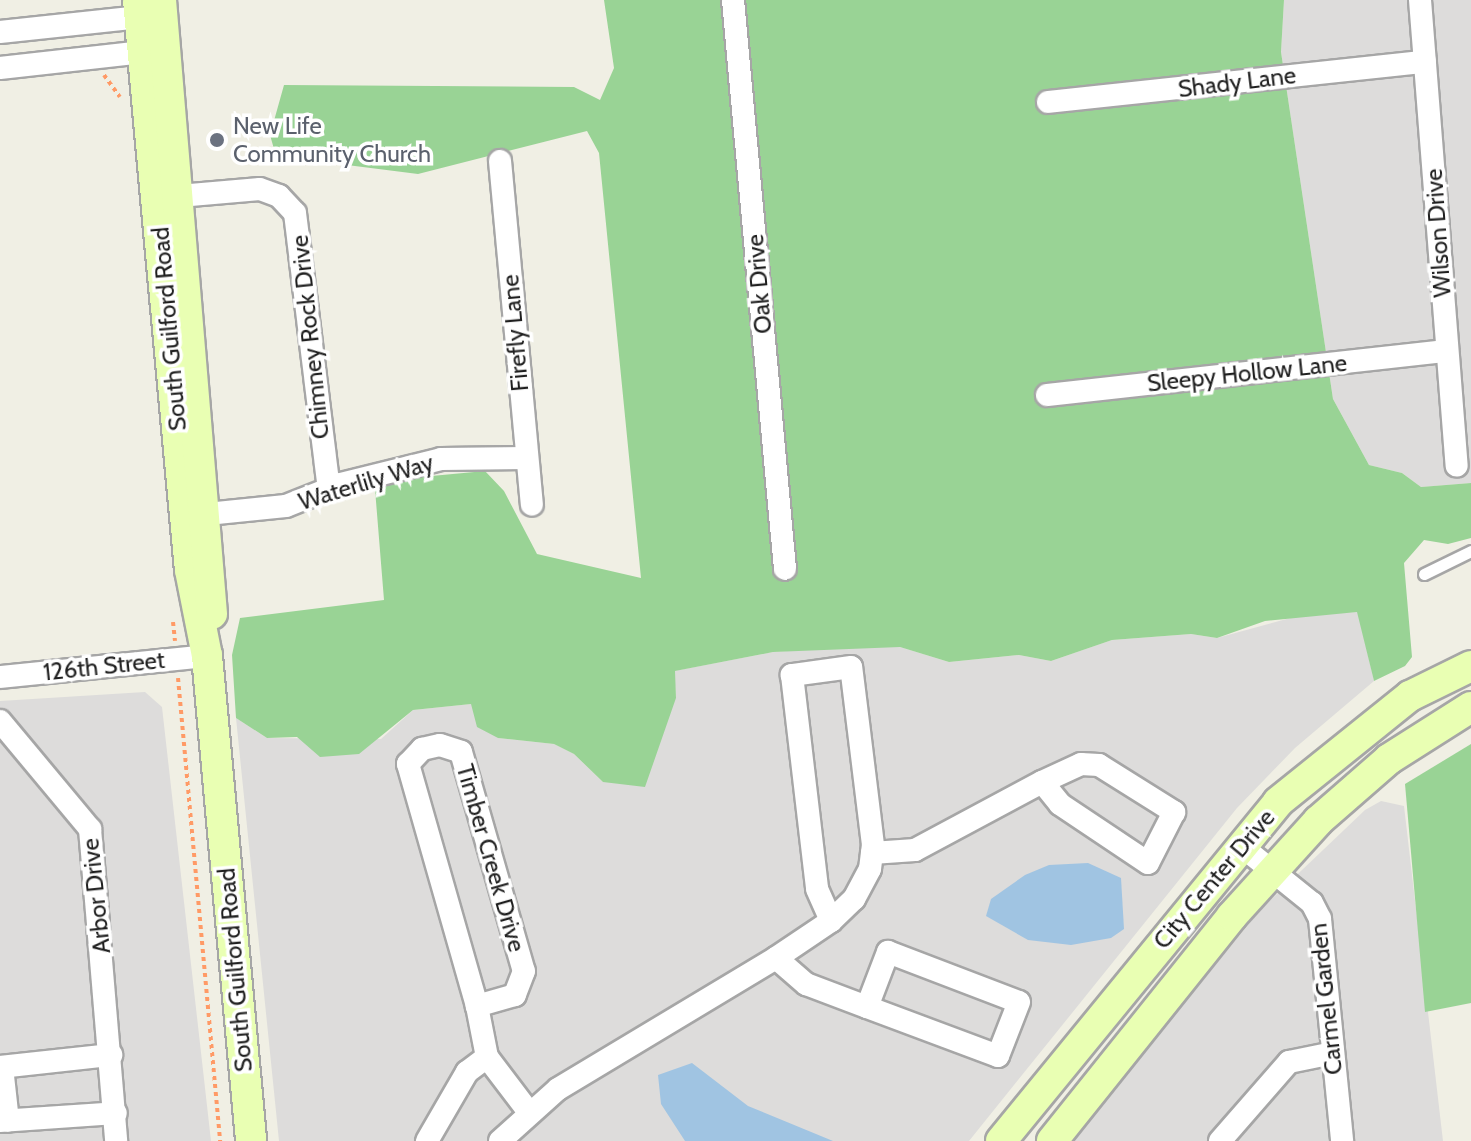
<!DOCTYPE html>
<html>
<head>
<meta charset="utf-8">
<style>
  body { margin:0 }
  #map { position:relative; width:1471px; height:1141px; overflow:hidden; background:#f0efe4; font-family:Cabin,sans-serif }
  div>[style] { position:absolute }
  [style*='--x'] { left:calc(var(--x)*1px); top:calc(var(--y)*1px); width:calc(var(--w)*1px); rotate:calc(var(--a)*1deg) }
  .residential>* { inset:0; background:#dddcdb }
  .forest>* { inset:0; background:#99d395 }
  .water>* { inset:0; background:#a0c4e2 }
  .path>* { height:4px; margin-top:-2px; transform-origin:0; background:repeating-linear-gradient(90deg,#ff9a66 0 4px,transparent 0 8px) }
  .roads { filter:drop-shadow(2px 0 #a6a6a6) drop-shadow(-2px 0 #a6a6a6) drop-shadow(0 2px #a6a6a6) drop-shadow(0 -2px #a6a6a6) }
  .lane>* { height:11px; margin:-5.5px; padding:0 5.5px; transform-origin:5.5px; border-radius:5.5px; background:#fff }
  .street>* { height:22px; margin:-11px; padding:0 11px; transform-origin:11px; border-radius:11px; background:#fff }
  .secondary>* { height:30px; margin:-15px; padding:0 15px; transform-origin:15px; border-radius:15px; background:#e9ffb3 }
  .dots>* { width:22px; height:22px; translate:-50% -50%; box-sizing:border-box; border:4px solid #fff; border-radius:50% }
  span { translate:-50% -50%; white-space:nowrap; text-align:center; line-height:1.15; -webkit-text-stroke:7px #fff; paint-order:stroke }
  .street-label { font-size:24px; color:#1f1f1f }
  .worship-label { font-size:24px; color:#5b616d }
  .left { translate:0 -50%; text-align:left }
</style>
</head>
<body>
<div id="map">
  <div class="residential">
    <div style="clip-path:polygon(1284px 0,1471px 0,1471px 483px,1421px 487px,1402px 473px,1369px 465px,1333px 399px,1281px 52px)"></div>
    <div style="clip-path:polygon(1358px 612px,1374px 681px,1295px 748px,1237px 808px,969px 1141px,279px 1141px,236px 718px,267px 738px,381px 739px,413px 710px,471px 704px,498px 738px,554px 744px,574px 754px,603px 782px,676px 698px,674px 671px,773px 652px,844px 647px,900px 647px,949px 662px,1019px 655px,1051px 661px,1112px 640px,1191px 634px,1217px 638px,1305px 614px)"></div>
    <div style="clip-path:polygon(145px 692px,162px 707px,211px 1141px,0 1141px,0 701px)"></div>
    <div style="clip-path:polygon(1381px 801px,1404px 806px,1443px 1141px,1072px 1141px,1261px 909px,1365px 810px)"></div>
  </div>
  <div class="forest">
    <div style="clip-path:polygon(604px 0,1284px 0,1281px 52px,1333px 399px,1369px 465px,1402px 473px,1421px 487px,1471px 483px,1471px 538px,1448px 544px,1424px 540px,1404px 563px,1412px 657px,1405px 666px,1374px 681px,1357px 612px,1265px 621px,1217px 638px,1191px 634px,1112px 640px,1051px 661px,1019px 655px,949px 662px,900px 647px,773px 652px,675px 671px,676px 698px,645px 787px,603px 782px,574px 754px,554px 744px,498px 738px,477px 727px,471px 704px,413px 710px,359px 754px,320px 757px,297px 737px,267px 738px,236px 718px,232px 655px,240px 618px,384px 600px,375px 489px,410px 478px,485px 471px,504px 491px,537px 554px,641px 578px,599px 153px,587px 131px,418px 174px,276px 156px,270px 135px,284px 85px,574px 87px,600px 100px,614px 68px)"></div>
    <div style="clip-path:polygon(1471px 744px,1471px 1003px,1425px 1012px,1405px 784px)"></div>
  </div>
  <div class="water">
    <div style="clip-path:polygon(1088px 863px,1121px 878px,1124px 929px,1111px 938px,1071px 945px,1028px 940px,986px 916px,991px 899px,1025px 875px,1049px 865px)"></div>
    <div style="clip-path:polygon(692px 1063px,748px 1106px,833px 1141px,685px 1141px,661px 1104px,658px 1075px)"></div>
  </div>
  <div class="path">
    <div style="--x:104;--y:75;--w:27;--a:54"></div>
    <div style="--x:173;--y:622;--w:19;--a:84"></div>
    <div style="--x:178;--y:678;--w:465;--a:84.8"></div>
  </div>
  <div class="roads">
    <div class="lane">
      <div style="--x:1424;--y:574;--w:52;--a:-26.1"></div>
    </div>
    <div class="street">
      <div style="--x:733;--y:0;--w:571;--a:84.78"></div>
      <div style="--x:1420;--y:0;--w:467;--a:85.5"></div>
      <div style="--x:0;--y:32;--w:141;--a:-6.1"></div>
      <div style="--x:0;--y:68;--w:144;--a:-6.4"></div>
      <div style="--x:1048;--y:102;--w:379;--a:-6.1"></div>
      <div style="--x:500;--y:161;--w:345;--a:84.7"></div>
      <div style="--x:179;--y:196;--w:81;--a:-4.9"></div>
      <div style="--x:260;--y:189;--w:20;--a:20"></div>
      <div style="--x:279;--y:196;--w:23;--a:47"></div>
      <div style="--x:295;--y:213;--w:279;--a:83"></div>
      <div style="--x:1047;--y:395;--w:402;--a:-6.3"></div>
      <div style="--x:207;--y:514;--w:79;--a:-5.8"></div>
      <div style="--x:286;--y:506;--w:59;--a:-21.8"></div>
      <div style="--x:341;--y:484;--w:103;--a:-14"></div>
      <div style="--x:441;--y:459;--w:85;--a:-0.7"></div>
      <div style="--x:0;--y:677;--w:208;--a:-5.8"></div>
      <div style="--x:0;--y:721;--w:141;--a:50.2"></div>
      <div style="--x:90;--y:829;--w:313;--a:85.2"></div>
      <div style="--x:440;--y:745;--w:22;--a:18"></div>
      <div style="--x:461;--y:752;--w:228;--a:74"></div>
      <div style="--x:524;--y:971;--w:26;--a:111"></div>
      <div style="--x:515;--y:995;--w:40;--a:164"></div>
      <div style="--x:477;--y:1006;--w:252;--a:-105.9"></div>
      <div style="--x:408;--y:764;--w:21;--a:-47"></div>
      <div style="--x:422;--y:749;--w:18;--a:-13"></div>
      <div style="--x:1081;--y:764;--w:18;--a:3"></div>
      <div style="--x:1099;--y:765;--w:89;--a:32.1"></div>
      <div style="--x:1174;--y:812;--w:57;--a:117"></div>
      <div style="--x:1148;--y:863;--w:106;--a:-146.2"></div>
      <div style="--x:1060;--y:804;--w:28;--a:-129"></div>
      <div style="--x:1042;--y:782;--w:43;--a:-24.8"></div>
      <div style="--x:1240;--y:845;--w:92;--a:38.9"></div>
      <div style="--x:1312;--y:903;--w:18;--a:63"></div>
      <div style="--x:1320;--y:919;--w:223;--a:84.3"></div>
      <div style="--x:872;--y:853;--w:43;--a:-4"></div>
      <div style="--x:915;--y:850;--w:144;--a:-28.2"></div>
      <div style="--x:888;--y:952;--w:140;--a:20.9"></div>
      <div style="--x:1019;--y:1002;--w:58;--a:111.3"></div>
      <div style="--x:998;--y:1056;--w:140;--a:-159.5"></div>
      <div style="--x:867;--y:1007;--w:59;--a:-69.1"></div>
      <div style="--x:776;--y:958;--w:40;--a:41"></div>
      <div style="--x:806;--y:984;--w:65;--a:20.7"></div>
      <div style="--x:477;--y:1006;--w:52;--a:78.9"></div>
      <div style="--x:487;--y:1057;--w:68;--a:52.8"></div>
      <div style="--x:0;--y:1067;--w:112;--a:-6.2"></div>
      <div style="--x:2;--y:1067;--w:54;--a:83.7"></div>
      <div style="--x:0;--y:1121;--w:116;--a:-3.9"></div>
      <div style="--x:427;--y:1141;--w:80;--a:-59.9"></div>
      <div style="--x:467;--y:1072;--w:25;--a:-37"></div>
      <div style="--x:500;--y:1141;--w:78;--a:-41.9"></div>
      <div style="--x:558;--y:1089;--w:254;--a:-31"></div>
      <div style="--x:776;--y:958;--w:66;--a:-33.9"></div>
      <div style="--x:831;--y:921;--w:32;--a:-44"></div>
      <div style="--x:854;--y:899;--w:34;--a:-62"></div>
      <div style="--x:870;--y:869;--w:24;--a:-83"></div>
      <div style="--x:873;--y:845;--w:179;--a:-97"></div>
      <div style="--x:851;--y:667;--w:60;--a:172.3"></div>
      <div style="--x:792;--y:675;--w:215;--a:83.3"></div>
      <div style="--x:817;--y:889;--w:35;--a:66"></div>
      <div style="--x:1220;--y:1141;--w:105;--a:-48.9"></div>
      <div style="--x:1289;--y:1062;--w:45;--a:-11.6"></div>
    </div>
    <div class="secondary">
      <div style="--x:138;--y:0;--w:572;--a:84.79"></div>
      <div style="--x:190;--y:570;--w:88;--a:78.8"></div>
      <div style="--x:207;--y:656;--w:487;--a:84.8"></div>
      <div style="--x:161;--y:0;--w:616;--a:85.25"></div>
      <div style="--x:1001;--y:1141;--w:438;--a:-50.7"></div>
      <div style="--x:1278;--y:802;--w:169;--a:-38.8"></div>
      <div style="--x:1410;--y:696;--w:68;--a:-26.2"></div>
      <div style="--x:1052;--y:1141;--w:288;--a:-51.3"></div>
      <div style="--x:1232;--y:916;--w:128;--a:-47.8"></div>
      <div style="--x:1318;--y:821;--w:94;--a:-41.1"></div>
      <div style="--x:1389;--y:759;--w:97;--a:-32.4"></div>
    </div>
  </div>
  <div class="dots">
    <div style="left:217px;top:140px;background:#6b7280"></div>
  </div>
  <div class="street-label">
    <span style="left:1237px;top:82px;rotate:-7deg">Shady Lane</span>
    <span style="left:1438px;top:233px;rotate:-94deg">Wilson Drive</span>
    <span style="left:759px;top:284px;rotate:-95deg">Oak Drive</span>
    <span style="left:169px;top:329px;rotate:-95deg">South Guilford Road</span>
    <span style="left:515px;top:333px;rotate:-95deg">Firefly Lane</span>
    <span style="left:310px;top:337px;rotate:-96deg">Chimney Rock Drive</span>
    <span style="left:1247px;top:373px;rotate:-6deg">Sleepy Hollow Lane</span>
    <span style="left:366px;top:482px;rotate:-17deg">Waterlily Way</span>
    <span style="left:104px;top:666px;rotate:-6deg">126th Street</span>
    <span style="left:491px;top:858px;rotate:74deg">Timber Creek Drive</span>
    <span style="left:1214px;top:879px;rotate:-50deg">City Center Drive</span>
    <span style="left:96px;top:896px;rotate:-96deg">Arbor Drive</span>
    <span style="left:235px;top:970px;rotate:-95deg">South Guilford Road</span>
    <span style="left:1326px;top:999px;rotate:-96deg">Carmel Garden</span>
  </div>
  <div class="worship-label">
    <span class="left" style="left:233px;top:140px">New Life<br>Community Church</span>
  </div>
</div>
</body>
</html>
